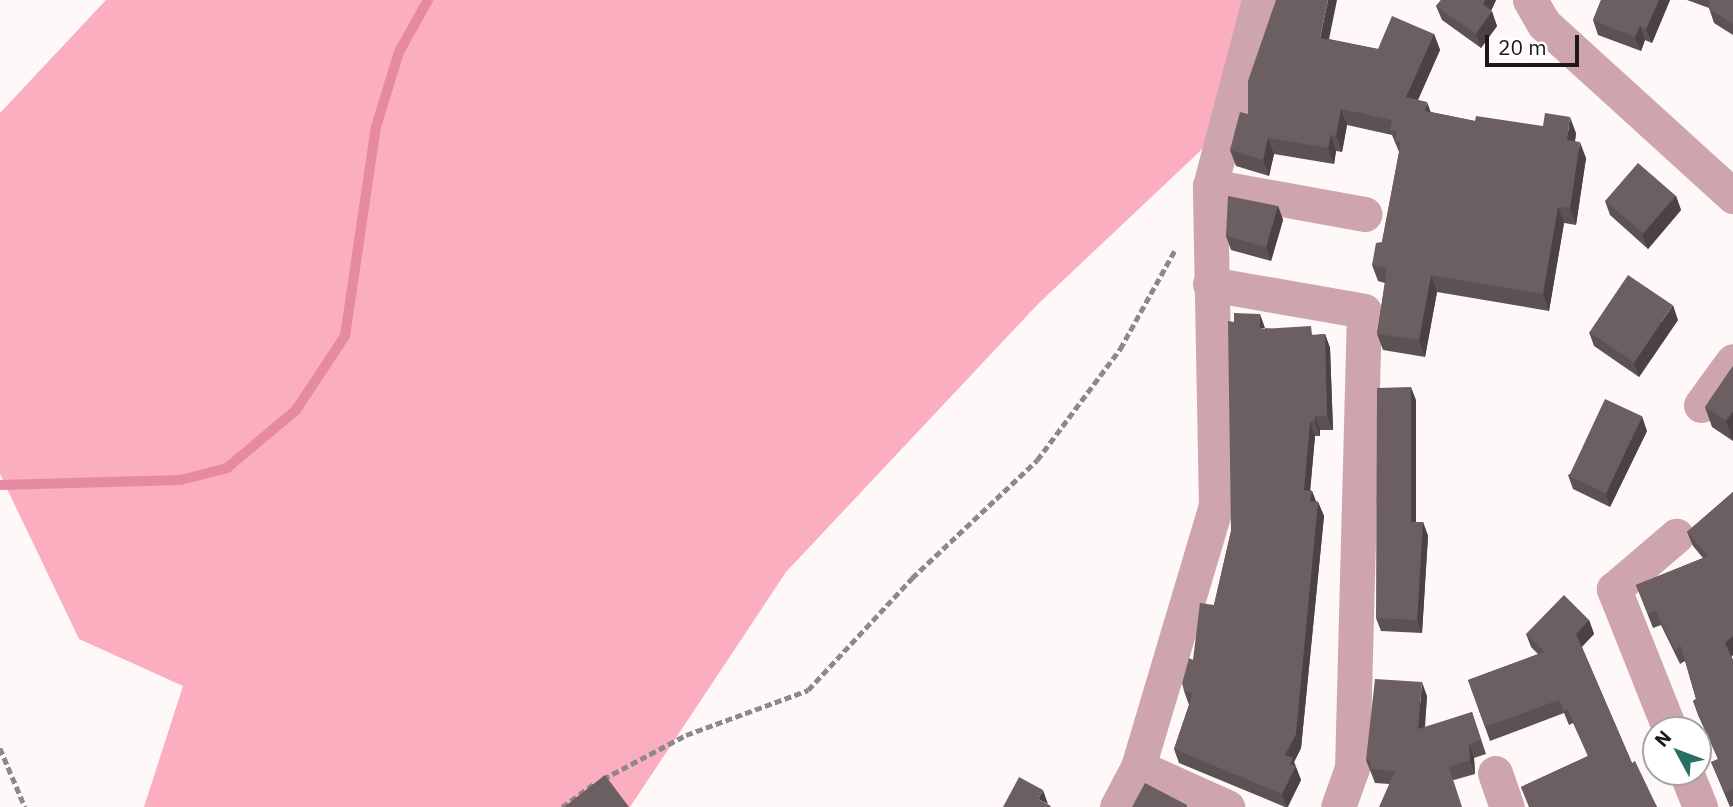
<!DOCTYPE html>
<html>
<head>
<meta charset="utf-8">
<style>
  body { margin:0 }
  #map { position:relative; width:1733px; height:807px; overflow:hidden; background:#fef8f9; font-family:"IBM Plex Sans",sans-serif }
  div>[style] { position:absolute }
  [style*='--x'] { left:calc(var(--x)*1px); top:calc(var(--y)*1px); width:calc(var(--w)*1px); rotate:calc(var(--a)*1deg) }
  .forest>* { inset:0; background:#faaebf }
  .stream>* { height:10px; margin:-5px; padding:0 5px; transform-origin:5px; border-radius:5px; background:#e58aa1 }
  .path>* { height:4.5px; margin-top:-2.25px; transform-origin:0; background:repeating-linear-gradient(90deg,#8d8889 0 7px,transparent 0 10.5px) }
  .street>* { height:35px; margin:-17.5px; padding:0 17.5px; transform-origin:17.5px; border-radius:17.5px; background:#cea4ad }
  .wall>* { inset:0; background:#5d5253 }
  .shaded-wall>* { inset:0; background:#4c4244 }
  .building>* { inset:0; background:#6c5f61; transform-origin:0 0 }
  span { translate:-50% -50%; white-space:nowrap; text-align:center; line-height:1.15; -webkit-text-stroke:7px #fff; paint-order:stroke }
  .north { position:absolute; left:1642px; top:716px; width:70px; height:70px; box-sizing:border-box; background:#fff; border:2px solid #a5a3a3; border-radius:50%; rotate:311deg; font-size:19px; font-weight:700; line-height:28px; text-align:center; color:#1d1819 }
  .north::after { content:''; display:block; margin:auto; width:24px; height:32px; background:#287067; clip-path:polygon(50% 0,100% 100%,50% 72%,0 100%) }
  .scale { position:absolute; left:1485px; top:35px; width:94px; height:32px; box-sizing:border-box; border:4px solid #1d1819; border-top:0; padding-left:9px; font-size:21px; line-height:24px; white-space:nowrap; color:#1d1819; -webkit-text-stroke:5px #fff; paint-order:stroke }
</style>
</head>
<body>
<div id="map">
  <div class="forest">
    <div style="clip-path:polygon(106px 0,1282px 0,1231px 122px,1038px 304px,786px 572px,630px 807px,144px 807px,183px 686px,79px 639px,0 474px,0 113px)"></div>
  </div>
  <div class="stream">
    <div style="--x:0;--y:485;--w:181;--a:-1.6"></div>
    <div style="--x:181;--y:480;--w:48;--a:-14.6"></div>
    <div style="--x:227;--y:468;--w:90;--a:-40"></div>
    <div style="--x:296;--y:410;--w:89;--a:-56.5"></div>
    <div style="--x:345;--y:336;--w:211;--a:-81.6"></div>
    <div style="--x:376;--y:127;--w:78;--a:-73"></div>
    <div style="--x:399;--y:52;--w:60;--a:-60.9"></div>
  </div>
  <div class="path">
    <div style="--x:0;--y:748;--w:64;--a:67"></div>
    <div style="--x:603;--y:779;--w:94;--a:-27.9"></div>
    <div style="--x:686;--y:735;--w:130;--a:-20.2"></div>
    <div style="--x:808;--y:690;--w:153;--a:-47.1"></div>
    <div style="--x:912;--y:578;--w:172;--a:-43.3"></div>
    <div style="--x:1037;--y:460;--w:139;--a:-53.2"></div>
    <div style="--x:1120;--y:349;--w:115;--a:-61"></div>
    <div style="--x:562;--y:807;--w:41;--a:-36"></div>
  </div>
  <div class="street">
    <div style="--x:1530;--y:0;--w:28;--a:60"></div>
    <div style="--x:1544;--y:24;--w:256;--a:42.3"></div>
    <div style="--x:1210;--y:186;--w:157;--a:10.3"></div>
    <div style="--x:1210;--y:284;--w:156;--a:9.9"></div>
    <div style="--x:1364;--y:311;--w:457;--a:91.5"></div>
    <div style="--x:1352;--y:768;--w:41;--a:109.7"></div>
    <div style="--x:1701;--y:405;--w:54;--a:-54"></div>
    <div style="--x:1670;--y:730;--w:152;--a:-111.7"></div>
    <div style="--x:1614;--y:589;--w:82;--a:-40.5"></div>
    <div style="--x:1138;--y:767;--w:98;--a:24.2"></div>
    <div style="--x:1686;--y:772;--w:38;--a:68"></div>
    <div style="--x:1495;--y:773;--w:36;--a:71"></div>
    <div style="--x:1117;--y:807;--w:45;--a:-62.3"></div>
    <div style="--x:1138;--y:767;--w:272;--a:-73.4"></div>
    <div style="--x:1216;--y:506;--w:320;--a:-91.1"></div>
    <div style="--x:1210;--y:186;--w:192;--a:-75.2"></div>
  </div>
  <div class="wall">
    <div style="clip-path:polygon(1441px 0,1496px 0,1491px 11px,1497px 26px,1481px 48px,1442px 20px,1436px 6px)"></div>
    <div style="clip-path:polygon(1601px 0,1670px 0,1652px 43px,1645px 40px,1641px 51px,1598px 35px,1593px 20px)"></div>
    <div style="clip-path:polygon(1687px 0,1733px 0,1733px 35px,1714px 23px,1709px 8px)"></div>
    <div style="clip-path:polygon(1434px 34px,1440px 50px,1418px 100px,1431px 112px,1475px 121px,1576px 133px,1575px 141px,1586px 158px,1576px 225px,1564px 223px,1549px 311px,1437px 292px,1425px 357px,1383px 350px,1377px 334px,1385px 283px,1378px 281px,1372px 265px,1382px 242px,1399px 152px,1392px 135px,1347px 125px,1342px 152px,1336px 151px,1334px 164px,1274px 154px,1269px 176px,1236px 166px,1230px 150px,1248px 114px,1329px 39px,1378px 49px)"></div>
    <div style="clip-path:polygon(1676px 196px,1681px 210px,1648px 249px,1610px 215px,1605px 201px)"></div>
    <div style="clip-path:polygon(1278px 206px,1283px 220px,1271px 261px,1231px 250px,1226px 236px)"></div>
    <div style="clip-path:polygon(1678px 320px,1639px 377px,1594px 346px,1589px 332px)"></div>
    <div style="clip-path:polygon(1265px 328px,1315px 335px,1325px 334px,1330px 348px,1333px 430px,1320px 430px,1320px 436px,1315px 436px,1310px 490px,1312px 491px,1316px 501px,1318px 502px,1324px 516px,1301px 748px,1294px 762px,1301px 780px,1288px 807px,1285px 807px,1179px 763px,1174px 749px,1189px 705px,1184px 691px,1193px 660px,1214px 605px,1231px 531px)"></div>
    <div style="clip-path:polygon(1733px 366px,1733px 441px,1712px 427px,1705px 407px)"></div>
    <div style="clip-path:polygon(1416px 400px,1416px 522px,1423px 522px,1428px 536px,1422px 633px,1381px 631px,1376px 618px)"></div>
    <div style="clip-path:polygon(1647px 431px,1610px 507px,1573px 489px,1568px 475px)"></div>
    <div style="clip-path:polygon(1733px 492px,1733px 655px,1731px 656px,1733px 660px,1733px 806px,1730px 807px,1711px 762px,1718px 759px,1698px 715px,1693px 701px,1696px 699px,1685px 661px,1680px 664px,1661px 625px,1653px 628px,1636px 585px,1703px 558px,1693px 546px,1687px 532px)"></div>
    <div style="clip-path:polygon(1589px 620px,1594px 634px,1582px 647px,1632px 763px,1657px 807px,1529px 807px,1521px 787px,1588px 756px,1573px 723px,1569px 725px,1564px 713px,1490px 741px,1468px 680px,1538px 654px,1531px 647px,1526px 634px)"></div>
    <div style="clip-path:polygon(1427px 696px,1425px 728px,1472px 712px,1486px 754px,1474px 758px,1475px 774px,1454px 780px,1389px 784px,1375px 783px,1366px 760px)"></div>
  </div>
  <div class="shaded-wall">
    <div style="clip-path:polygon(1328px 0,1337px 0,1326px 54px,1320px 38px)"></div>
    <div style="clip-path:polygon(1485px 0,1496px 0,1489px 15px,1492px 11px,1497px 26px,1481px 48px,1476px 34px)"></div>
    <div style="clip-path:polygon(1659px 0,1670px 0,1652px 43px,1646px 29px)"></div>
    <div style="clip-path:polygon(1640px 26px,1645px 40px,1641px 51px,1635px 37px)"></div>
    <div style="clip-path:polygon(1434px 34px,1440px 50px,1412px 113px,1406px 97px)"></div>
    <div style="clip-path:polygon(1427px 102px,1433px 118px,1425px 111px)"></div>
    <div style="clip-path:polygon(1341px 109px,1347px 125px,1342px 152px,1336px 136px)"></div>
    <div style="clip-path:polygon(1570px 117px,1576px 133px,1573px 156px,1567px 140px)"></div>
    <div style="clip-path:polygon(1331px 135px,1336px 151px,1334px 164px,1328px 148px)"></div>
    <div style="clip-path:polygon(1268px 138px,1274px 154px,1269px 176px,1263px 160px)"></div>
    <div style="clip-path:polygon(1580px 142px,1586px 158px,1576px 225px,1570px 208px)"></div>
    <div style="clip-path:polygon(1676px 196px,1681px 210px,1648px 249px,1642px 235px)"></div>
    <div style="clip-path:polygon(1278px 206px,1283px 220px,1271px 261px,1266px 247px)"></div>
    <div style="clip-path:polygon(1558px 207px,1564px 223px,1549px 311px,1543px 294px)"></div>
    <div style="clip-path:polygon(1431px 275px,1437px 292px,1425px 357px,1419px 340px)"></div>
    <div style="clip-path:polygon(1673px 305px,1678px 320px,1639px 377px,1634px 363px)"></div>
    <div style="clip-path:polygon(1260px 314px,1265px 328px,1260px 329px)"></div>
    <div style="clip-path:polygon(1325px 334px,1330px 348px,1333px 430px,1327px 416px)"></div>
    <div style="clip-path:polygon(1411px 387px,1416px 400px,1416px 536px,1411px 522px)"></div>
    <div style="clip-path:polygon(1733px 411px,1733px 441px,1726px 421px)"></div>
    <div style="clip-path:polygon(1315px 416px,1320px 430px,1320px 436px,1315px 421px)"></div>
    <div style="clip-path:polygon(1642px 416px,1647px 431px,1610px 507px,1605px 492px)"></div>
    <div style="clip-path:polygon(1310px 422px,1315px 436px,1309px 504px,1304px 490px)"></div>
    <div style="clip-path:polygon(1312px 491px,1317px 505px,1310px 501px)"></div>
    <div style="clip-path:polygon(1318px 502px,1324px 516px,1301px 748px,1294px 762px,1301px 780px,1287px 807px,1282px 794px,1285px 755px)"></div>
    <div style="clip-path:polygon(1423px 522px,1428px 536px,1422px 633px,1417px 620px)"></div>
    <div style="clip-path:polygon(1589px 620px,1594px 634px,1581px 647px,1576px 634px)"></div>
    <div style="clip-path:polygon(1733px 636px,1733px 655px,1731px 657px,1725px 643px)"></div>
    <div style="clip-path:polygon(1422px 682px,1427px 696px,1423px 743px,1418px 729px)"></div>
    <div style="clip-path:polygon(1469px 744px,1474px 758px,1475px 774px,1470px 760px)"></div>
    <div style="clip-path:polygon(1043px 790px,1048px 804px,1038px 799px)"></div>
  </div>
  <div class="building">
    <div style="clip-path:polygon(1276px 0,1328px 0,1320px 38px,1378px 49px,1392px 16px,1434px 34px,1406px 97px,1427px 102px,1425px 111px,1475px 121px,1476px 116px,1543px 126px,1545px 113px,1570px 117px,1567px 140px,1580px 142px,1570px 208px,1558px 207px,1543px 294px,1431px 275px,1419px 340px,1377px 334px,1387px 268px,1372px 265px,1376px 243px,1382px 242px,1401px 142px,1395px 141px,1397px 131px,1390px 130px,1392px 120px,1341px 109px,1336px 136px,1331px 135px,1328px 148px,1268px 138px,1263px 160px,1230px 150px,1240px 112px,1248px 114px,1248px 81px)"></div>
    <div style="clip-path:polygon(1441px 0,1485px 0,1483px 4px,1492px 11px,1476px 34px,1436px 6px)"></div>
    <div style="clip-path:polygon(1601px 0,1659px 0,1646px 29px,1640px 26px,1635px 37px,1593px 20px)"></div>
    <div style="clip-path:polygon(1710px 0,1733px 0,1733px 24px,1709px 9px)"></div>
    <div style="left:1638px;top:163px;width:50px;height:50px;rotate:41deg"></div>
    <div style="clip-path:polygon(1228px 196px,1278px 206px,1266px 247px,1226px 236px)"></div>
    <div style="left:1628px;top:275px;width:54px;height:69px;rotate:34deg"></div>
    <div style="clip-path:polygon(1234px 313px,1260px 314px,1260px 329px,1311px 326px,1312px 335px,1325px 334px,1327px 416px,1315px 416px,1315px 421px,1310px 422px,1304px 490px,1312px 491px,1310px 501px,1318px 502px,1296px 734px,1285px 755px,1293px 758px,1290px 764px,1296px 766px,1282px 794px,1174px 749px,1193px 693px,1184px 691px,1182px 683px,1189px 658px,1193px 660px,1200px 603px,1214px 605px,1231px 531px,1228px 321px,1234px 322px)"></div>
    <div style="clip-path:polygon(1733px 366px,1733px 411px,1726px 421px,1705px 407px)"></div>
    <div style="clip-path:polygon(1411px 387px,1411px 522px,1423px 522px,1417px 620px,1376px 618px,1377px 388px)"></div>
    <div style="left:1605px;top:399px;width:41px;height:85px;rotate:25deg"></div>
    <div style="clip-path:polygon(1733px 492px,1733px 636px,1725px 643px,1733px 660px,1733px 789px,1725px 793px,1711px 762px,1719px 759px,1693px 701px,1696px 699px,1681px 646px,1675px 650px,1656px 611px,1648px 614px,1636px 585px,1708px 556px,1687px 532px)"></div>
    <div style="clip-path:polygon(1564px 595px,1589px 620px,1576px 634px,1632px 763px,1635px 761px,1657px 807px,1530px 807px,1521px 787px,1588px 756px,1568px 709px,1564px 711px,1559px 700px,1485px 727px,1468px 680px,1545px 652px,1526px 634px)"></div>
    <div style="clip-path:polygon(1375px 679px,1422px 682px,1418px 729px,1472px 712px,1481px 740px,1469px 744px,1470px 760px,1449px 767px,1462px 807px,1379px 807px,1395px 771px,1370px 769px,1370px 761px,1366px 760px)"></div>
    <div style="clip-path:polygon(605px 775px,629px 807px,564px 807px)"></div>
    <div style="clip-path:polygon(1019px 777px,1043px 790px,1038px 799px,1051px 806px,1050px 807px,1003px 807px)"></div>
    <div style="clip-path:polygon(1145px 783px,1187px 805px,1187px 807px,1132px 807px)"></div>
  </div>
  <div class="north">N</div>
  <div class="scale">20 m</div>
</div>
</body>
</html>
